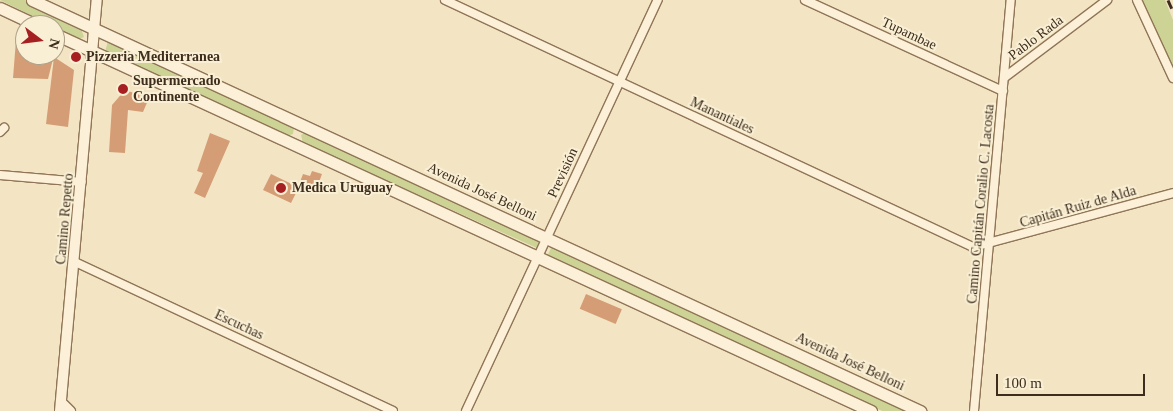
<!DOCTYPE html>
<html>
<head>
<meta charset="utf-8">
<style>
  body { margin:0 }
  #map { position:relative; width:1173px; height:411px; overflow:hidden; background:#f3e5c3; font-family:Georgia,serif }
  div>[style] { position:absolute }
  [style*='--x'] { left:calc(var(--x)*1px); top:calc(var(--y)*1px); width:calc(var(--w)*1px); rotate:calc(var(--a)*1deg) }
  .green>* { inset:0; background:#ccd395; transform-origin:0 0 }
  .building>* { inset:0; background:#d59d75; transform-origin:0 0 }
  .roads { filter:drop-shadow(1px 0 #907557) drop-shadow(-1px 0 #907557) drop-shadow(0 1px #907557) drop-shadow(0 -1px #907557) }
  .minor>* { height:8px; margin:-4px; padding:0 4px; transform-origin:4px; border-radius:4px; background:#fcf1d8 }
  .tertiary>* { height:10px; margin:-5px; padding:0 5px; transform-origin:5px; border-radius:5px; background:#fcf1d8 }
  .secondary>* { height:11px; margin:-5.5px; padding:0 5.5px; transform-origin:5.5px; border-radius:5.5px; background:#fcf1d8 }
  .rail>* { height:3px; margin-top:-1.5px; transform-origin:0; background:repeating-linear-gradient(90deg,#3e2d1d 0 9px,transparent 0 18px) }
  .dots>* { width:14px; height:14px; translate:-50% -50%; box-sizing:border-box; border:2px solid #f9efd4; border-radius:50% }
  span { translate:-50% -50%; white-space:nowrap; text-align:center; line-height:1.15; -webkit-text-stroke:4px #f9efd4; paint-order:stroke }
  .street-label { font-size:14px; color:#3e2d1d }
  .poi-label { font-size:14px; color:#3e2d1d; font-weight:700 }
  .left { translate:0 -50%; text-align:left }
  .north { position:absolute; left:15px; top:15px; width:50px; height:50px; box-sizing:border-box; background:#f9efd4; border:1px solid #aea18b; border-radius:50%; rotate:105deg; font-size:14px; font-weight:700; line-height:20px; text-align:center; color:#3e2d1d }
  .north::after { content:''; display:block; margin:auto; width:18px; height:22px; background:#a62021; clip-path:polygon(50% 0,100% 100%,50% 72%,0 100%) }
  .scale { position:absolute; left:996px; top:374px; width:149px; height:22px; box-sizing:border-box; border:2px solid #3e2d1d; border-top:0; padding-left:6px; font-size:15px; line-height:18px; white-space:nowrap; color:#3e2d1d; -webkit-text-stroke:4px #f9efd4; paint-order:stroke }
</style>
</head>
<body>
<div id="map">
  <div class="green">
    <div style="clip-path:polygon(0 0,25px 0,80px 26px,84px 37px,79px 39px)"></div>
    <div style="clip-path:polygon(1141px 0,1165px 0,1173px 20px,1173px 69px)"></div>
    <div style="clip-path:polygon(108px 41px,294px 127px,293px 134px,287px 136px,105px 52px)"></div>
    <div style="clip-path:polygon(307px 132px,542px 241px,539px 249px,303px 143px,301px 135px)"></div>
    <div style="left:552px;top:246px;width:395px;height:10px;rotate:25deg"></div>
  </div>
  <div class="building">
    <div style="clip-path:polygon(16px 40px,25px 42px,25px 55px,54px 55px,48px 79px,13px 78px)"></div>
    <div style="clip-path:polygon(54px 57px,74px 70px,68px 127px,46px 124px)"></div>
    <div style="clip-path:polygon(125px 90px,149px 98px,143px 112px,128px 110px,125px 153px,109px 152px,112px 105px)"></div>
    <div style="clip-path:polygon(210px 133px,230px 141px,205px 198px,194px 193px,203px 173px,197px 171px)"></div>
    <div style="clip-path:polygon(312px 171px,322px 174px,318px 185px,314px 184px,311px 194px,298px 189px,291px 203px,263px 190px,271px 174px,298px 187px,303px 174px,310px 176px)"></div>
    <div style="left:586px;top:294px;width:39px;height:16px;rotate:23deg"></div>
  </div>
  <div class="roads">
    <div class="minor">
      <div style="--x:445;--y:0;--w:583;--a:25.07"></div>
      <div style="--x:973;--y:247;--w:207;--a:-15.1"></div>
      <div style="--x:805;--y:0;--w:218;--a:24.7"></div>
      <div style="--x:1137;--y:0;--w:86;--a:65.2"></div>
      <div style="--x:1005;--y:77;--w:128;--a:-37"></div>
      <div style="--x:0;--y:132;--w:6;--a:-45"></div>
      <div style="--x:0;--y:175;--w:82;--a:4.9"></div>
      <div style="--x:75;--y:262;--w:351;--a:25.1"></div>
      <div style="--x:61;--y:401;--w:14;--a:45"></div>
      <div style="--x:466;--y:411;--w:454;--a:-65"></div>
      <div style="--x:974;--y:411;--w:413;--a:-84.9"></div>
    </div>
    <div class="tertiary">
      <div style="--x:60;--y:411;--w:413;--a:-84.9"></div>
    </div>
    <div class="secondary">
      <div style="--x:32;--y:0;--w:979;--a:24.84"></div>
      <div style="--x:0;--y:8;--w:40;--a:25"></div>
      <div style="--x:55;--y:34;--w:899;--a:24.8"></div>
    </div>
  </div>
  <div class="rail">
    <div style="--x:1168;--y:0;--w:12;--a:66"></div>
  </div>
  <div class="dots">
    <div style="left:76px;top:57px;background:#a62021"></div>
    <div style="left:123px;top:89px;background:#a62021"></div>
    <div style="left:281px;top:188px;background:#a62021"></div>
  </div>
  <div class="street-label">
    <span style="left:909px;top:34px;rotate:25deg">Tupambae</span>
    <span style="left:1036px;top:38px;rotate:-37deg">Pablo Rada</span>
    <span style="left:722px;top:116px;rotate:25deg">Manantiales</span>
    <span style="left:563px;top:173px;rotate:-65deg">Previsión</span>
    <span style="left:482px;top:192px;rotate:25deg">Avenida José Belloni</span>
    <span style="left:981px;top:204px;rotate:-85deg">Camino Capitán Coralio C. Lacosta</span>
    <span style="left:1078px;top:207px;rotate:-16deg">Capitán Ruiz de Alda</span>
    <span style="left:65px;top:219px;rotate:-85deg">Camino Repetto</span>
    <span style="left:239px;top:325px;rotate:25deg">Escuchas</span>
    <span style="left:850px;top:362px;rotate:25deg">Avenida José Belloni</span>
  </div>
  <div class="poi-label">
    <span class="left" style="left:86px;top:57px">Pizzeria Mediterranea</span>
    <span class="left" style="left:133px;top:89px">Supermercado<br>Continente</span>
    <span class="left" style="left:292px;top:188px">Medica Uruguay</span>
  </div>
  <div class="north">N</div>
  <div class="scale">100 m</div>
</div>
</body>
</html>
